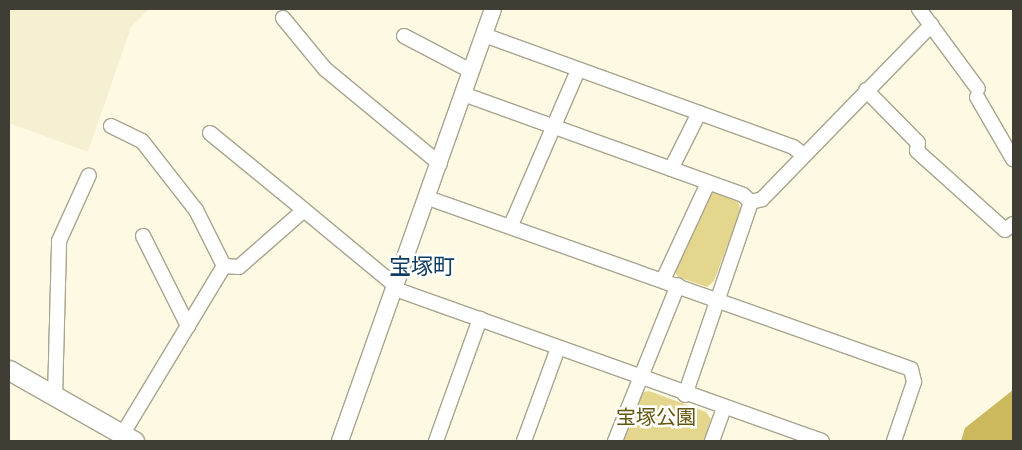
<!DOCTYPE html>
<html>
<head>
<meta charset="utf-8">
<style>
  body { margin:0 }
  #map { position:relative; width:1022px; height:450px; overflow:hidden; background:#fef9e3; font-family:"Alegreya Sans","Noto Sans JP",sans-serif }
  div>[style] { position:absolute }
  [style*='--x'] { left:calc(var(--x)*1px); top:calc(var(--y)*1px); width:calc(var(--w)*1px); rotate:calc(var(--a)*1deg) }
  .built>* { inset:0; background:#f6f0d2 }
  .green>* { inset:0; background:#e5d68e }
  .water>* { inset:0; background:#cdb95d }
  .roads { filter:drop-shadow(1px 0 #a8a48f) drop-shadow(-1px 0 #a8a48f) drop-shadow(0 1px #a8a48f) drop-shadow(0 -1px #a8a48f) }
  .minor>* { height:14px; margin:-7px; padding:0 7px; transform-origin:7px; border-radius:7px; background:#fff }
  .tertiary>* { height:16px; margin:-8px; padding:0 8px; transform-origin:8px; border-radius:8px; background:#fff }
  .secondary>* { height:19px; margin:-9.5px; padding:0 9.5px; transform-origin:9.5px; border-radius:9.5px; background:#fff }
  span { translate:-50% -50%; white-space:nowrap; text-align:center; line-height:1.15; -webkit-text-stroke:5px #fff; paint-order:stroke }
  .park-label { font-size:20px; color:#63550e }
  .quarter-label { font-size:22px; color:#0f3d62 }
  .frame { position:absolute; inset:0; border:10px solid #3f3d34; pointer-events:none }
</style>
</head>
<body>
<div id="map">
  <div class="built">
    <div style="clip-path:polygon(9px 9px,149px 9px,131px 27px,88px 152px,9px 123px)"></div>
  </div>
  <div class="green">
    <div style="clip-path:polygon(715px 192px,738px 202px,741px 210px,714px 281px,707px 287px,678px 277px,673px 269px,708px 194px)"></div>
    <div style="clip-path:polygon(649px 391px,706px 412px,711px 419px,704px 441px,622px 441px,640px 393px)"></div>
  </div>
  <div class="water">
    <div style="clip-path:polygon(1013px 390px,1013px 441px,961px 441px,965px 428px)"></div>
  </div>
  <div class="roads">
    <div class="minor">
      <div style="--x:919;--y:9;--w:99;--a:53.6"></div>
      <div style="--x:283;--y:18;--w:66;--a:50.5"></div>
      <div style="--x:325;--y:69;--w:149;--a:39.6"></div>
      <div style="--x:484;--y:35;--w:329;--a:19.9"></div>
      <div style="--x:793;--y:147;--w:14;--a:36"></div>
      <div style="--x:404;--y:36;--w:76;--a:27.6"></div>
      <div style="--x:866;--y:90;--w:74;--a:45.5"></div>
      <div style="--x:918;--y:143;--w:8;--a:97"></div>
      <div style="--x:917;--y:151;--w:118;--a:41.9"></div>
      <div style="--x:1005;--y:230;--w:10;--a:-37"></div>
      <div style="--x:463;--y:94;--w:298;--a:19.8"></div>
      <div style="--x:743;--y:195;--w:11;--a:41"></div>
      <div style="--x:977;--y:97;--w:72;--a:59.9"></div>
      <div style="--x:111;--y:126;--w:34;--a:26"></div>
      <div style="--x:142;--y:141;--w:88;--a:52"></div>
      <div style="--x:196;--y:210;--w:63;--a:63.4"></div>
      <div style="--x:210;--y:133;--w:122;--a:39.3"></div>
      <div style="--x:671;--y:169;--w:63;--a:-63.4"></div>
      <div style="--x:428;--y:198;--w:512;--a:19.5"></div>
      <div style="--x:911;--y:369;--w:13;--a:77"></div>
      <div style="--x:914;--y:382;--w:62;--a:108.7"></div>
      <div style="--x:511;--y:225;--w:169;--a:-66.6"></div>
      <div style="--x:143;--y:236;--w:101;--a:63.4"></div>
      <div style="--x:663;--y:280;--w:107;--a:-65.1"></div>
      <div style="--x:395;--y:289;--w:453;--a:19.6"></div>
      <div style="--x:685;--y:395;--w:204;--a:-71.1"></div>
      <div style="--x:751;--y:202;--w:11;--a:-15"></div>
      <div style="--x:762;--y:199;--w:243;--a:-45.8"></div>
      <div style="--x:55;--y:398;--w:157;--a:-88.5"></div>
      <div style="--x:59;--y:241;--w:72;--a:-65.6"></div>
      <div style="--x:122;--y:435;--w:197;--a:-58.9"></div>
      <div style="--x:224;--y:266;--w:15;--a:4"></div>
      <div style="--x:239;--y:267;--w:86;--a:-41.2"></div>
      <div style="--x:304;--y:210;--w:119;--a:39.6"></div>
      <div style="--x:436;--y:441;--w:130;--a:-70.2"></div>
      <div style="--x:524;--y:441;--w:99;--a:-69.9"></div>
      <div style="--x:615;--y:441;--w:168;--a:-68"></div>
      <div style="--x:712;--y:441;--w:35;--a:-70"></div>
    </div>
    <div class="tertiary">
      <div style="--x:340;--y:441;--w:458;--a:-70.5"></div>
    </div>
    <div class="secondary">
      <div style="--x:9;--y:370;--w:144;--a:29.6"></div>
    </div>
  </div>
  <div class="park-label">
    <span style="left:656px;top:418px">宝塚公園</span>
  </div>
  <div class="quarter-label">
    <span style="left:422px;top:268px">宝塚町</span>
  </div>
  <div class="frame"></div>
</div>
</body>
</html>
